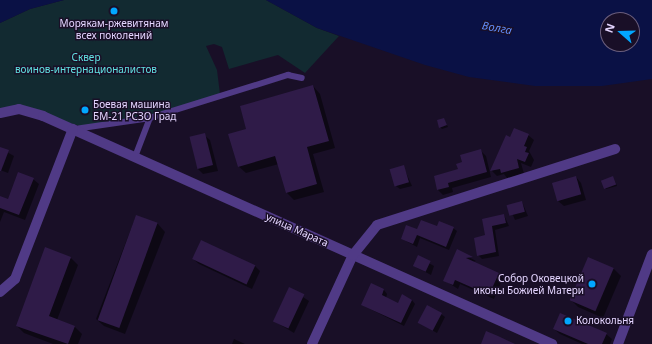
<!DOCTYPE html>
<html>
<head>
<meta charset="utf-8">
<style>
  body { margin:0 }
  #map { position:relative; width:652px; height:344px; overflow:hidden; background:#190f27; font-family:"Noto Sans",sans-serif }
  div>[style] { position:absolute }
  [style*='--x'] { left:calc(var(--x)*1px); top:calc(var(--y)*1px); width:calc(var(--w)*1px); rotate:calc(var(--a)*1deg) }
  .green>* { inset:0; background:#122a31 }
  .water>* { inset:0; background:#0a1145 }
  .shadow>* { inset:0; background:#0007 }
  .building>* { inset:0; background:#2f1b48; transform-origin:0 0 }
  .service>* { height:5.5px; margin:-2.75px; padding:0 2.75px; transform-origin:2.75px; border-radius:2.75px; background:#503a86 }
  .minor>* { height:10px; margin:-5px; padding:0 5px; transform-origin:5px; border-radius:5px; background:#503a86 }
  .dots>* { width:11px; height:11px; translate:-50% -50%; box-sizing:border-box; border:2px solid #190f27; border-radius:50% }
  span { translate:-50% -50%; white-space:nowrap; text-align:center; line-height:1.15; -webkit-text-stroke:3px #190f27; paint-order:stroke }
  .poi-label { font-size:10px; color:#e4d5ff }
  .left { translate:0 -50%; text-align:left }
  .right { translate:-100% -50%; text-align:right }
  .park-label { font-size:10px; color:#60e0e0 }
  .street-label { font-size:10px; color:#e4d5ff }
  .water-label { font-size:11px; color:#6390ff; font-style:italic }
  .north { position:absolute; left:600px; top:12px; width:40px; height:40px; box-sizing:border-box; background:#190f27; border:1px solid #6a5e7d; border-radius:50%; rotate:290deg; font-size:11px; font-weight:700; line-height:16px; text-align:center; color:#e4d5ff }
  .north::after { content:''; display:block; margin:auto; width:14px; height:18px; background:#01a7ff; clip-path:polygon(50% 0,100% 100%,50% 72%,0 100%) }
</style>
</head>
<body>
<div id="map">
  <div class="green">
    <div style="clip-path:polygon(64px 0,266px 0,317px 28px,339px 36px,305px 73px,278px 55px,229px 69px,222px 47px,214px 44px,206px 46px,217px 70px,220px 94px,151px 116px,80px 126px,16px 107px,0 108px,0 23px,30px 9px)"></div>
  </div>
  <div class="water">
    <div style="clip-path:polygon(0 0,64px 0,30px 9px,0 23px)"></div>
    <div style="clip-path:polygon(evenodd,266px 0,652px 0,652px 79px,602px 86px,535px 86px,469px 77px,425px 65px,317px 28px,266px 0,608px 20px,632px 20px,632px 44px,608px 44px,608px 20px)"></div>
  </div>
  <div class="shadow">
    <div style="clip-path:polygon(313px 86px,320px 94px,335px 148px,313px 154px,324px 192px,294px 200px,287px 193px,279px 164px,246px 173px,238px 166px,247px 130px)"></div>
    <div style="clip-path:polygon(444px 119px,448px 127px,442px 129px,440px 127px)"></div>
    <div style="clip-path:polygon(204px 135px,210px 140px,218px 171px,203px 174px,198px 169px)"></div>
    <div style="clip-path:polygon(528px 135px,534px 140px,529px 151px,534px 160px,531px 167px,521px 163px,524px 174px,507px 178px,504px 174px,497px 176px,492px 171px,506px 136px,511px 138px)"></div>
    <div style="clip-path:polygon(0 148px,14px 156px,8px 173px,0 170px)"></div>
    <div style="clip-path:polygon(481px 151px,486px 156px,491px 177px,452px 188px,453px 192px,443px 195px,438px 190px,435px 177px,459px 170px,463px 163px)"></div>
    <div style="clip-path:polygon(403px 166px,412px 186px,400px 189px,396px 186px)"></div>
    <div style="clip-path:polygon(576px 177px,581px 183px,586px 200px,564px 206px,558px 201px)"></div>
    <div style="clip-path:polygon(613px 177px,617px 186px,606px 189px,605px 188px)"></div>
    <div style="clip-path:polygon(33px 179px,39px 184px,25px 220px,4px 212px,0 222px,0 197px,8px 200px)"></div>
    <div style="clip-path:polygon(522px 202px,528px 216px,515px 220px,509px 206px)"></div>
    <div style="clip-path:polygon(504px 215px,509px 226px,495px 230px,499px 256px,482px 259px,478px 255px,487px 236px,483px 220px)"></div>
    <div style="clip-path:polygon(136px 216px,158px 224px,165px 232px,125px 334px,104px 326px,96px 319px)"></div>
    <div style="clip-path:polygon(437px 227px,453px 228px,457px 231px,449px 250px,420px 238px,417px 247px,402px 239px,418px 230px)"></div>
    <div style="clip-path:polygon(201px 241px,255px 266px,260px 271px,252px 289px,199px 264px,193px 259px)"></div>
    <div style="clip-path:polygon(458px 251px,476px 261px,473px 262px,503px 278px,494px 299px,460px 284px,458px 289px,444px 280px)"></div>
    <div style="clip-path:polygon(418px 257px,434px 266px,431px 275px,414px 266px)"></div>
    <div style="clip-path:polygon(71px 258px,78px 265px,57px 320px,75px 327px,82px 334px,78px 344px,53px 344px,24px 333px,17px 326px)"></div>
    <div style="clip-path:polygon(588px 258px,614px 269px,621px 276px,603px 318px,578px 307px,571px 300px)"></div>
    <div style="clip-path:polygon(371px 285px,384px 290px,387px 294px,386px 298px,398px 304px,412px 300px,415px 304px,404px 326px,362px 305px)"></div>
    <div style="clip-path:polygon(289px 288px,309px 301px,294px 333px,274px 321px)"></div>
    <div style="clip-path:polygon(441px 314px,445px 317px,437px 333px,419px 323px)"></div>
    <div style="clip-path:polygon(554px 329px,606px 334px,612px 339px,610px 344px,582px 344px,560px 334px)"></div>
    <div style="clip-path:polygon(234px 339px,245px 344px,232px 344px)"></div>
  </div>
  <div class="building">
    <div style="clip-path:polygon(313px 85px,329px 141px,307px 147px,317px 184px,286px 193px,275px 156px,238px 167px,228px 134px,246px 129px,240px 106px)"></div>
    <div style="clip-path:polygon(444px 118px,447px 125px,439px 128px,437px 120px)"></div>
    <div style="clip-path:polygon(514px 128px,529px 134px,524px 146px,527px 147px,525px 152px,529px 153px,525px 162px,517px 159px,519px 168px,501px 173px,500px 169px,490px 171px,506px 135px,510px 137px)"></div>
    <div style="left:205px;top:133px;width:33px;height:16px;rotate:76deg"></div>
    <div style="clip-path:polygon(0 147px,9px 150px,1px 171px,0 171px)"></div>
    <div style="clip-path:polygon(481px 149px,487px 172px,448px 183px,449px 187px,437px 190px,434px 176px,458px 169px,456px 164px,462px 162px,460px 155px)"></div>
    <div style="left:404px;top:165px;width:18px;height:15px;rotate:74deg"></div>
    <div style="clip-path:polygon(18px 172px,34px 178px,19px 215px,0 208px,0 196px,8px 199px)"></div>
    <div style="left:576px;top:176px;width:19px;height:25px;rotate:74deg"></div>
    <div style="left:613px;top:176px;width:9px;height:13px;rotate:69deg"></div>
    <div style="left:522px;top:201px;width:11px;height:16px;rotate:75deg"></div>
    <div style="clip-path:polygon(504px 214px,506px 223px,492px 226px,496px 252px,477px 256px,474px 238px,485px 235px,482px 219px)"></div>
    <div style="left:136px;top:215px;width:23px;height:112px;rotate:20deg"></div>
    <div style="clip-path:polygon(421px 220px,437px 226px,439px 221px,454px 227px,446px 247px,417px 235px,413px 244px,401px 239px,406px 225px,417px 229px)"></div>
    <div style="left:201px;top:240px;width:60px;height:21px;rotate:25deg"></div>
    <div style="clip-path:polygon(45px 247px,71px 257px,49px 316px,75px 326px,68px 344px,16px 326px)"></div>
    <div style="clip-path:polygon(457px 249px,473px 257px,466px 258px,499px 273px,489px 295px,455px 280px,453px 285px,443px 281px)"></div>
    <div style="left:418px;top:255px;width:14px;height:12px;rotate:25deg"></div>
    <div style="left:588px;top:257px;width:28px;height:47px;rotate:23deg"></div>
    <div style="clip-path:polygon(371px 283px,384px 289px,382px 295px,398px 303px,402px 294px,412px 300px,401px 323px,361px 305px)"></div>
    <div style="left:289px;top:287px;width:17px;height:38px;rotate:25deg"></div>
    <div style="left:427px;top:305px;width:17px;height:20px;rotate:28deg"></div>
    <div style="clip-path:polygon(560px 313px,607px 333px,602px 344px,588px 344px,553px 329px)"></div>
    <div style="clip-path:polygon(486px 331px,498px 336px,515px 344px,481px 344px)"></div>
  </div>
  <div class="service">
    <div style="--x:75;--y:129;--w:76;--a:-8.3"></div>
    <div style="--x:150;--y:118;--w:145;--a:-17.3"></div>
    <div style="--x:288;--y:75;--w:14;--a:12"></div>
    <div style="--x:135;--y:157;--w:42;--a:-69"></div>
  </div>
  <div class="minor">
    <div style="--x:0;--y:113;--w:19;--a:-12"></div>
    <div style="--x:19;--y:109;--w:25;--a:16"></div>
    <div style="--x:43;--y:116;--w:558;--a:24.13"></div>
    <div style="--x:0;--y:292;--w:20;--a:-41"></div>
    <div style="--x:15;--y:279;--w:161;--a:-68.9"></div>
    <div style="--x:312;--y:344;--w:98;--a:-65.3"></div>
    <div style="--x:353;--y:255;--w:38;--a:-51"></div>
    <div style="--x:377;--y:225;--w:250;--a:-17.7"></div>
    <div style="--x:618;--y:344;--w:96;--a:-69.3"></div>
  </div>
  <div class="dots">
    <div style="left:114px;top:11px;background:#01a7ff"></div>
    <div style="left:85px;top:110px;background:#01a7ff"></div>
    <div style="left:592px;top:284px;background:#01a7ff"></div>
    <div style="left:568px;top:321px;background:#01a7ff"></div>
  </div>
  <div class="poi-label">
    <span style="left:114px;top:29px">Морякам-ржевитянам<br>всех поколений</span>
    <span class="left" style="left:93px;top:110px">Боевая машина<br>БМ-21 РСЗО Град</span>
    <span class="right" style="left:584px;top:284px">Собор Оковецкой<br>иконы Божией Матери</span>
    <span class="left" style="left:576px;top:321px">Колокольня</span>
  </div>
  <div class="park-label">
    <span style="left:86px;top:63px">Сквер<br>воинов-интернационалистов</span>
  </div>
  <div class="street-label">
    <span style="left:297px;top:230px;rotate:24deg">улица Марата</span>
  </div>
  <div class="water-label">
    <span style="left:497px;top:28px;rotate:10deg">Волга</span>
  </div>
  <div class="north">N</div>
</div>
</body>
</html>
